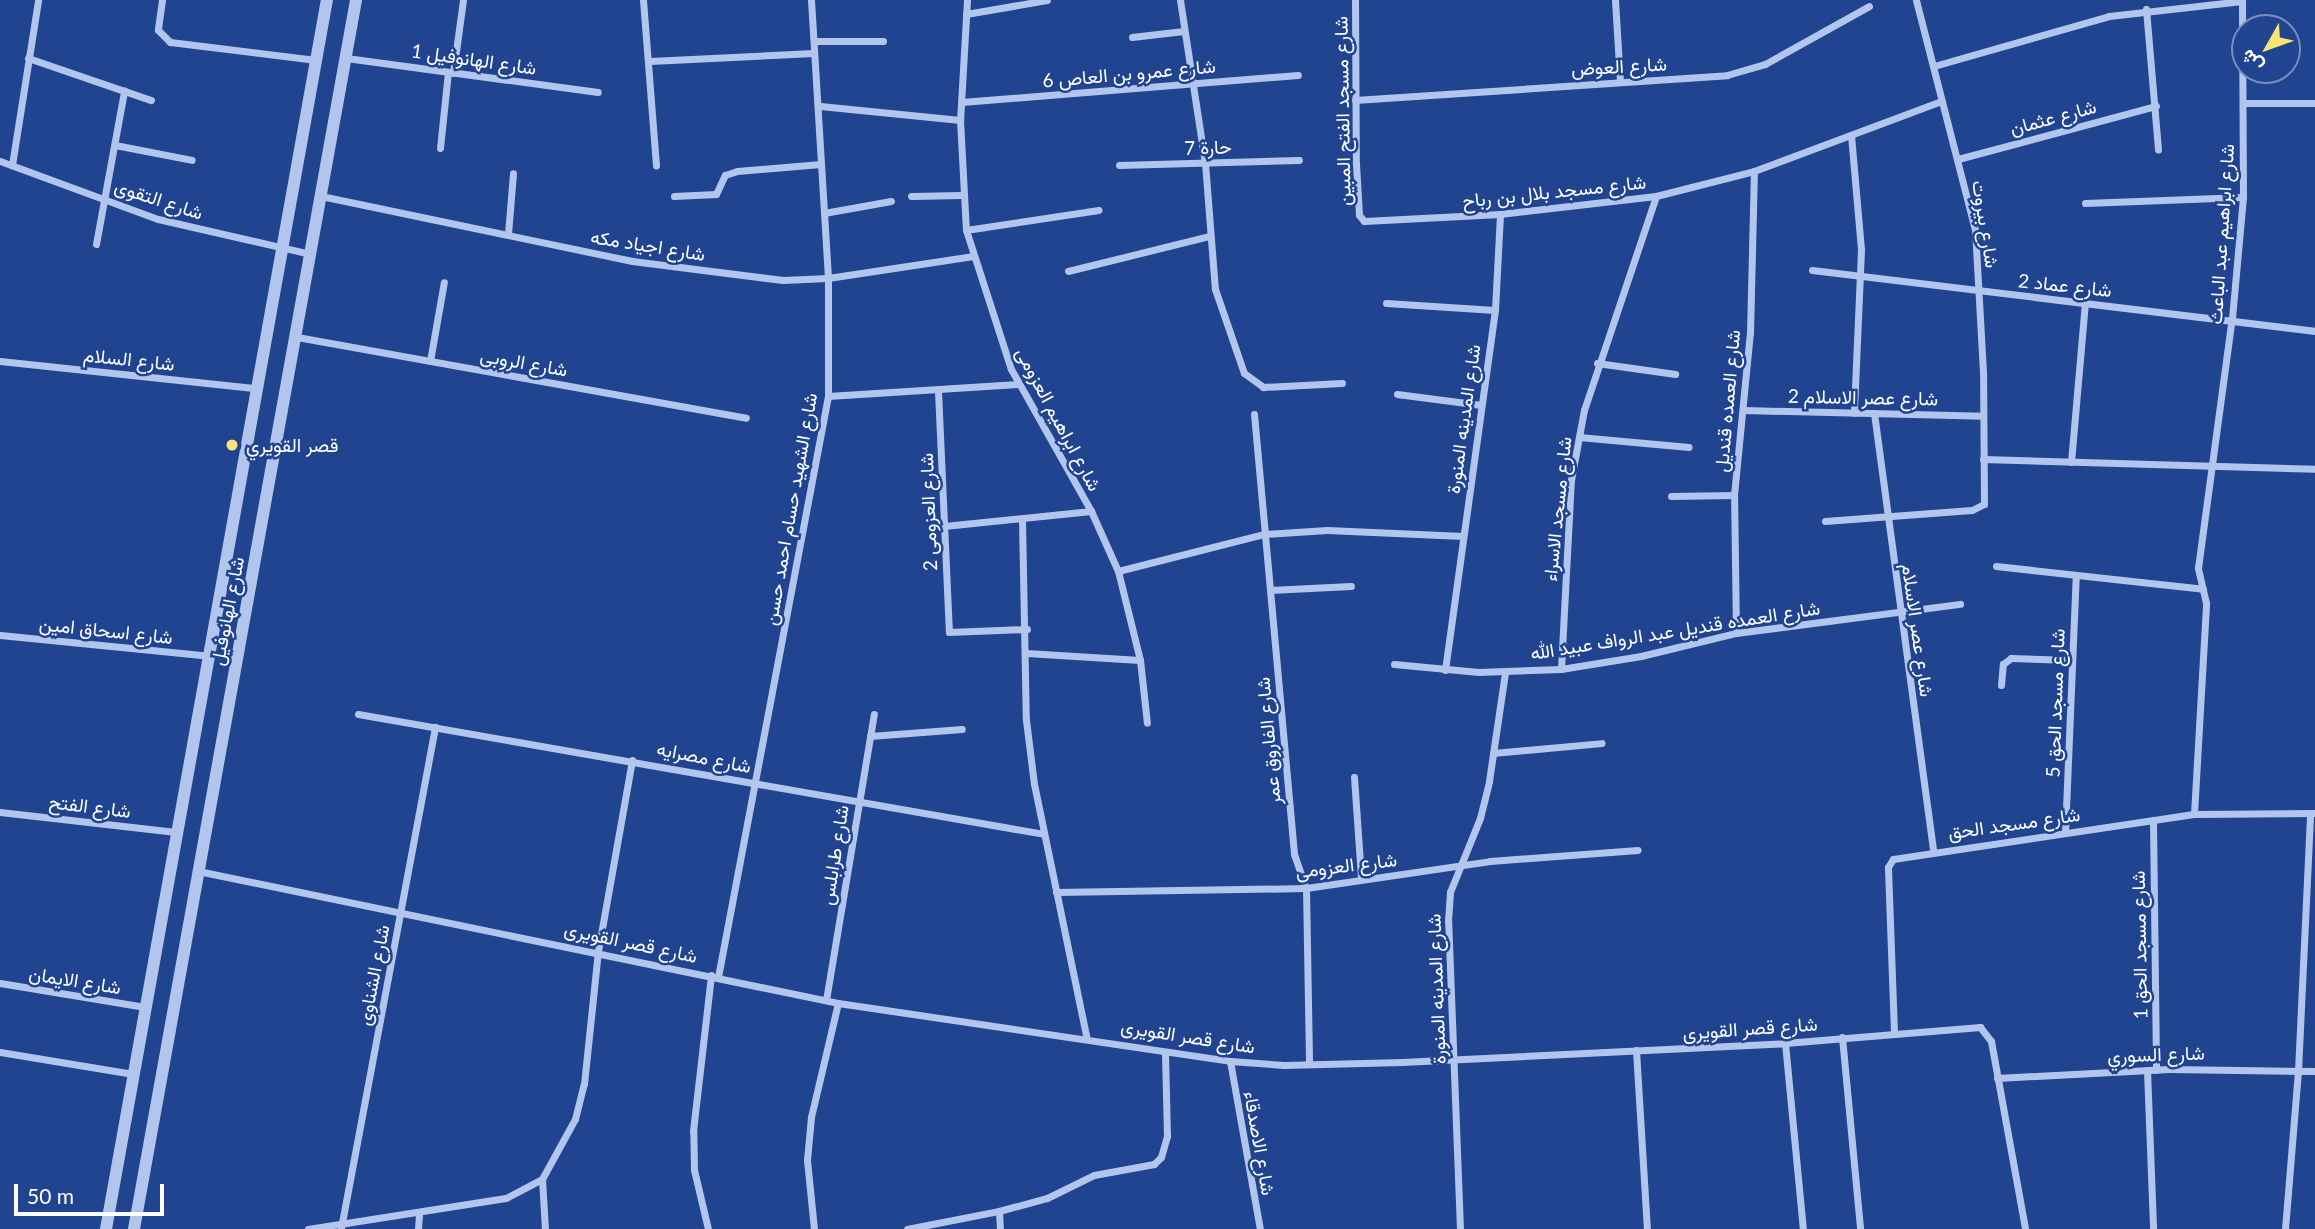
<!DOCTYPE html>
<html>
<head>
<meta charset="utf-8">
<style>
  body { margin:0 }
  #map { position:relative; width:2315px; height:1229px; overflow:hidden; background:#214490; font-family:Lato,Vazirmatn,sans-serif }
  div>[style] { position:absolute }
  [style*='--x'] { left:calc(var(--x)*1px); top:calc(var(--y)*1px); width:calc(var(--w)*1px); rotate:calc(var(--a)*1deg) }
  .minor>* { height:7px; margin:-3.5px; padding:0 3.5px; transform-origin:3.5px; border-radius:3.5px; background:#b2c5ed }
  .tertiary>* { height:12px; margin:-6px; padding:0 6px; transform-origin:6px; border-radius:6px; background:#b2c5ed }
  .dots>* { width:19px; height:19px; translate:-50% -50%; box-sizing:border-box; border:4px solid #214490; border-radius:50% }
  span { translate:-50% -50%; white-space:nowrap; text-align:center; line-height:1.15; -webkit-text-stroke:5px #214490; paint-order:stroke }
  .street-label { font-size:19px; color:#fff }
  .poi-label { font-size:19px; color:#fff }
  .left { translate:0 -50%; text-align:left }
  .north { position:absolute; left:2231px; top:14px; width:70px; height:70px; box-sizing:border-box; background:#214490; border:2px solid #7a8fbc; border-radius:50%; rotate:230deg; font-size:19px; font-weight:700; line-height:28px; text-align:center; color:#fff }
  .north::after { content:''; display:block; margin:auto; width:24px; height:32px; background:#f9e373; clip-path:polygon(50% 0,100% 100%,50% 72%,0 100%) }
  .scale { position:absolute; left:14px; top:1184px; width:150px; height:32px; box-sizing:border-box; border:4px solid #fff; border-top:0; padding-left:9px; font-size:21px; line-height:24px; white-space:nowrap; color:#fff; -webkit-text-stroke:5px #214490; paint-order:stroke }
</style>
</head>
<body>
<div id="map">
  <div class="minor">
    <div style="--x:162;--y:0;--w:30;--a:98"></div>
    <div style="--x:158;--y:30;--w:17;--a:45"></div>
    <div style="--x:170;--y:42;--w:147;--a:7"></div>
    <div style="--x:643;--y:0;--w:166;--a:85.5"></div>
    <div style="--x:967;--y:0;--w:120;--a:93.3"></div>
    <div style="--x:960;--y:120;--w:110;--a:86.9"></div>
    <div style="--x:966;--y:230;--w:146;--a:72.1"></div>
    <div style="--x:1011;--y:369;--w:163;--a:60.6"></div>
    <div style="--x:1091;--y:511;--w:66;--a:65.8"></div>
    <div style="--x:1118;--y:571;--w:92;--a:76.1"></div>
    <div style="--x:1140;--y:660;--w:63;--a:83.7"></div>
    <div style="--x:1180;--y:0;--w:165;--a:81.3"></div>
    <div style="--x:1205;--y:163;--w:126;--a:85.5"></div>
    <div style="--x:1215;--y:289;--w:89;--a:71"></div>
    <div style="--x:1244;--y:373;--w:24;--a:36"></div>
    <div style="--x:1263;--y:387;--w:79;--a:-2.9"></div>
    <div style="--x:1355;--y:0;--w:164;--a:89.7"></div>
    <div style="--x:1356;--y:164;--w:51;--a:86.6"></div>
    <div style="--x:1359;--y:215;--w:8;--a:50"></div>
    <div style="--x:1364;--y:221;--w:136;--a:-2.9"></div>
    <div style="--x:1500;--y:214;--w:157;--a:-6.6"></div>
    <div style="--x:1656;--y:196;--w:101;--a:-14.3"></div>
    <div style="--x:1754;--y:171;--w:200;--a:-20.5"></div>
    <div style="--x:1615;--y:0;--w:81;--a:86.5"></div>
    <div style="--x:2146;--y:9;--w:141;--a:85.1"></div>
    <div style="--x:966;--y:14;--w:82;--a:-9.8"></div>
    <div style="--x:1132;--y:37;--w:52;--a:-6.6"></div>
    <div style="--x:814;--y:41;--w:69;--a:0"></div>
    <div style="--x:28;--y:58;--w:130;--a:18.9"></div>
    <div style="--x:346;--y:58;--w:254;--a:7.7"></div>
    <div style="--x:650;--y:61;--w:164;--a:-2.8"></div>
    <div style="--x:1934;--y:66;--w:182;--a:-15.9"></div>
    <div style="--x:2109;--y:16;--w:134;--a:-6.4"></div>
    <div style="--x:453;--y:73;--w:74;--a:-82.2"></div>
    <div style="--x:1355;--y:100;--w:373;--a:-3.8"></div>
    <div style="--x:1727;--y:75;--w:40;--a:-16"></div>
    <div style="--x:1765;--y:64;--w:119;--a:-29.1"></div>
    <div style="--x:962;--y:102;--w:337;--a:-4.6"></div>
    <div style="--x:2243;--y:103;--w:72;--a:0"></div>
    <div style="--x:820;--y:106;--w:141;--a:5.7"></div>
    <div style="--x:1851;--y:135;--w:115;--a:85"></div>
    <div style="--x:1861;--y:250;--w:163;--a:92.5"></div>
    <div style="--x:115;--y:145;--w:78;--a:11"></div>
    <div style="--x:440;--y:148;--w:76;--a:-84"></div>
    <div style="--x:1958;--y:159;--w:205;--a:-15"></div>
    <div style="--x:0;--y:161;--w:168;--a:20.2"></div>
    <div style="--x:158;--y:219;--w:157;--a:12.9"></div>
    <div style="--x:12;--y:165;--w:167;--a:-81"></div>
    <div style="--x:1119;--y:165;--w:180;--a:-1.6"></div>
    <div style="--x:321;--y:196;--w:318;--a:11.8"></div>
    <div style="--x:632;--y:261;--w:152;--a:7.2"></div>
    <div style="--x:783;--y:280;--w:45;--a:-2.5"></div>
    <div style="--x:828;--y:278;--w:147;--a:-8.6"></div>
    <div style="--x:674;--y:196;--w:42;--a:-2.7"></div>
    <div style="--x:716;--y:194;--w:21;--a:-65"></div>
    <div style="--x:725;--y:175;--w:13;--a:-18"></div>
    <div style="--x:737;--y:171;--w:84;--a:-4.8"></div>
    <div style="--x:911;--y:196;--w:51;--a:-1.1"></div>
    <div style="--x:2085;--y:203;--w:158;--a:-2.2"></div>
    <div style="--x:824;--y:213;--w:68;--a:-10.2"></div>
    <div style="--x:966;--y:230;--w:134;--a:-8.6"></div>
    <div style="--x:508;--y:234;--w:61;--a:-85.3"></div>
    <div style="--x:96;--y:244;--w:156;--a:-79.6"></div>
    <div style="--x:1812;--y:270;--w:507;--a:6.91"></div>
    <div style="--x:1068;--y:271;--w:145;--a:-13.9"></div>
    <div style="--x:1386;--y:303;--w:109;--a:3.7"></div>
    <div style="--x:297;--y:337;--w:456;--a:10.2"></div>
    <div style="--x:0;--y:361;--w:255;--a:6.1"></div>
    <div style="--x:430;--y:361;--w:80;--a:-80"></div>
    <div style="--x:1597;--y:363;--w:79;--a:8"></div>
    <div style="--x:938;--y:391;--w:241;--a:87.4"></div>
    <div style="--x:949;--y:632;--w:78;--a:-2.2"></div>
    <div style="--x:1397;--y:394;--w:85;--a:7.5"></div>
    <div style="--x:828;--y:396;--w:191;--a:-3.6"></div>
    <div style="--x:1743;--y:410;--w:240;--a:1.4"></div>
    <div style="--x:1874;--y:413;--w:442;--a:82.3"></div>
    <div style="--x:1254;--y:414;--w:442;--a:84.8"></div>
    <div style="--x:1294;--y:854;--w:36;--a:71"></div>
    <div style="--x:1306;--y:888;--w:176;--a:89"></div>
    <div style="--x:1579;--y:437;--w:110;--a:5.2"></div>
    <div style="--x:1983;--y:459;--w:332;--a:1.7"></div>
    <div style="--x:2071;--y:462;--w:162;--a:-85"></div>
    <div style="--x:1671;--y:496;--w:63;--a:-0.9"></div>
    <div style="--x:1022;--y:520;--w:200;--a:88.9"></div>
    <div style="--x:1026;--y:720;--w:64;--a:82.9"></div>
    <div style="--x:1034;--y:784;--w:257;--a:78.3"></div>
    <div style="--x:1825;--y:521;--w:147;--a:-4.3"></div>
    <div style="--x:1972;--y:510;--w:13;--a:-27"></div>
    <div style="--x:1984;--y:504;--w:132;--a:-90.4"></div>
    <div style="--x:1983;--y:372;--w:142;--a:-93.2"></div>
    <div style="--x:1975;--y:230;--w:237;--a:-104.4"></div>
    <div style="--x:944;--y:526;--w:148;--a:-5.8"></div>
    <div style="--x:1996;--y:566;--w:208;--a:6.3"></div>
    <div style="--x:1118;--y:571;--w:151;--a:-14.2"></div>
    <div style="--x:1264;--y:534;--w:63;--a:-3.6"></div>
    <div style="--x:1327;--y:530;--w:136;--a:2.5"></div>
    <div style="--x:1270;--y:590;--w:81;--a:-2.8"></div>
    <div style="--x:1736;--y:633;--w:138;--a:-90.8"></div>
    <div style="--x:1734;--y:495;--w:163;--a:-84.4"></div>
    <div style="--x:1750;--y:333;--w:162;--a:-88.6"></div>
    <div style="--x:0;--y:635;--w:210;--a:5.7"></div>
    <div style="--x:1026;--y:653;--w:114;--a:3.5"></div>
    <div style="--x:1394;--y:664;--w:85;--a:5.4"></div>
    <div style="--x:1479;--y:672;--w:82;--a:-2.1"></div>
    <div style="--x:1561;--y:669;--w:81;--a:-9.2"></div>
    <div style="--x:1641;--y:656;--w:98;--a:-13.6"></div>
    <div style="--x:1736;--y:633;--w:226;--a:-7.4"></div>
    <div style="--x:1561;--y:669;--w:189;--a:-87"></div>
    <div style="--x:1571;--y:480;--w:71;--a:-79.5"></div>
    <div style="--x:1584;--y:410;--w:226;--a:-71.4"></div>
    <div style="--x:1445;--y:670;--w:363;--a:-82.1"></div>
    <div style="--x:1495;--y:310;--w:96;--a:-87"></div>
    <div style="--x:2001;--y:685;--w:21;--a:-85"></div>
    <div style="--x:2003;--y:664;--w:10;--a:-37"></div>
    <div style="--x:2011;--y:658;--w:61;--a:1.9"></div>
    <div style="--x:358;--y:714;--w:696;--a:9.92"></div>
    <div style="--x:870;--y:736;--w:92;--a:-4.4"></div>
    <div style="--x:1493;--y:753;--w:109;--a:-5.2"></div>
    <div style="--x:1354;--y:777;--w:100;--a:86"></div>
    <div style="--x:0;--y:812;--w:177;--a:6.5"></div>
    <div style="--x:2194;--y:814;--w:211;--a:-86.7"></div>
    <div style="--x:2206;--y:603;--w:36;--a:-103"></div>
    <div style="--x:2198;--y:568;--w:252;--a:-82.3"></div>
    <div style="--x:2232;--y:318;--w:121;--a:-84.8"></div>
    <div style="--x:2243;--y:197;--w:197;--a:-90.3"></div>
    <div style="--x:2153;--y:820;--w:250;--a:89.3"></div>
    <div style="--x:2065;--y:833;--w:258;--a:-87.6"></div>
    <div style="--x:198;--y:871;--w:653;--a:11.65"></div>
    <div style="--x:838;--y:1003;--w:396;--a:8.4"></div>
    <div style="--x:1230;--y:1061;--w:54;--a:4.2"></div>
    <div style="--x:1284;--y:1065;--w:118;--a:-1.5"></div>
    <div style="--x:1402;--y:1062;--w:383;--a:-2.8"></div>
    <div style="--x:1785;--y:1043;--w:196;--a:-4.7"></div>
    <div style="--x:1980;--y:1027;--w:18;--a:52"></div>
    <div style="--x:1991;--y:1041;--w:191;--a:79.7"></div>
    <div style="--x:1056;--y:892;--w:250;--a:-0.9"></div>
    <div style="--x:1306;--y:888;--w:186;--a:-8.3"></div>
    <div style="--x:1490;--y:861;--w:148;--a:-4.3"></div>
    <div style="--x:718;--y:977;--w:591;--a:-79.28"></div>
    <div style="--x:828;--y:396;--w:118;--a:-90"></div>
    <div style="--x:828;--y:278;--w:279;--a:-93.5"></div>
    <div style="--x:0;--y:983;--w:147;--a:9.4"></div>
    <div style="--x:826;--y:1000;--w:290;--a:-80.5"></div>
    <div style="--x:1894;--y:1032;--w:165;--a:-92.1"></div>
    <div style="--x:1888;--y:867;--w:9;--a:-58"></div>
    <div style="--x:1893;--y:859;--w:304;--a:-8.5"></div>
    <div style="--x:2194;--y:814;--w:121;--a:-0.5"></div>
    <div style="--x:1842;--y:1037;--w:193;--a:84.6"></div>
    <div style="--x:1785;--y:1043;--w:187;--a:84.5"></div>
    <div style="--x:1636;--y:1050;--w:179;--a:86.5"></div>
    <div style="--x:0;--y:1052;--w:135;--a:9.4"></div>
    <div style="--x:1230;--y:1061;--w:171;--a:79.9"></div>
    <div style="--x:2147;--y:1070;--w:159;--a:87.8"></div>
    <div style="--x:1997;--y:1078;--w:172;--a:-3"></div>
    <div style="--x:2169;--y:1069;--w:146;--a:0.8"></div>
    <div style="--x:542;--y:1179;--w:50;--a:86.6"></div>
    <div style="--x:999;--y:1211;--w:18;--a:87"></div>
    <div style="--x:341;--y:1228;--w:510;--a:-79.37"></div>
    <div style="--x:308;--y:1229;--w:200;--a:-8.9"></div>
    <div style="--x:506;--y:1198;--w:41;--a:-27.8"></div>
    <div style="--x:542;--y:1179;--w:68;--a:-61.2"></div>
    <div style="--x:575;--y:1119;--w:36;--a:-76"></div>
    <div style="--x:584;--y:1084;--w:134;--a:-84"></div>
    <div style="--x:598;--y:951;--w:194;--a:-79.9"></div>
    <div style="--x:418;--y:1229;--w:16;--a:-86"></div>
    <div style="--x:708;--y:1229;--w:61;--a:-103.3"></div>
    <div style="--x:694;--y:1170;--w:39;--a:-91"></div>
    <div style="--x:693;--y:1131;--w:157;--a:-83.4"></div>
    <div style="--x:814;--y:1229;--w:69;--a:-95.8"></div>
    <div style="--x:807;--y:1160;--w:43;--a:-84.7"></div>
    <div style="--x:811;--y:1117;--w:117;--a:-76.7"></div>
    <div style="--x:907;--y:1229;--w:94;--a:-11.1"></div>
    <div style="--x:999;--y:1211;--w:50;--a:-15.2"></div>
    <div style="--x:1047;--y:1198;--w:52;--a:-26.1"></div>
    <div style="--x:1094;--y:1175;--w:61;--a:-10.4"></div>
    <div style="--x:1154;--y:1164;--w:10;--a:-45"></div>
    <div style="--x:1161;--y:1157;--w:22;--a:-74"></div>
    <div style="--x:1167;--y:1136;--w:84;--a:-91.4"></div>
    <div style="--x:1460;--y:1229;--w:308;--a:-92.2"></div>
    <div style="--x:1448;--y:921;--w:29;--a:-86"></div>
    <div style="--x:1450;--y:892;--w:80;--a:-67.9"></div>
    <div style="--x:1480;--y:818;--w:38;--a:-76"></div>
    <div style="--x:1489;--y:781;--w:110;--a:-81.6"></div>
    <div style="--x:2285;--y:1229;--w:159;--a:-85.3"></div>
    <div style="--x:2298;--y:1071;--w:258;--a:-87.3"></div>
  </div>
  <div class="tertiary">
    <div style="--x:106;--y:1229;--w:1249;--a:-79.81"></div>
    <div style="--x:134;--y:1229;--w:1249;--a:-79.76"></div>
  </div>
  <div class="dots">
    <div style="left:232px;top:445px;background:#f9e373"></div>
  </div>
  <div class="street-label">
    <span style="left:474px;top:59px;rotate:8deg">شارع الهانوفيل 1</span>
    <span style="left:1619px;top:66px;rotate:-3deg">شارع العوض</span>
    <span style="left:1129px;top:73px;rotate:-5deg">شارع عمرو بن العاص 6</span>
    <span style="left:1342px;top:111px;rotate:-91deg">شارع مسجد الفتح المبين</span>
    <span style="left:2053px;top:117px;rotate:-15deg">شارع عثمان</span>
    <span style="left:1208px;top:147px;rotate:-2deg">حارة 7</span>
    <span style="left:1554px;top:191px;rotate:-6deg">شارع مسجد بلال بن رباح</span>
    <span style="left:159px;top:199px;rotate:18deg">شارع التقوى</span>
    <span style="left:1986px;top:224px;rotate:81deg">شارع بيروت</span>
    <span style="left:2221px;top:234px;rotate:-86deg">شارع ابراهيم عبد الباعث</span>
    <span style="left:648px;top:245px;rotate:9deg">شارع اجياد مكه</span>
    <span style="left:2065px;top:285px;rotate:6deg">شارع عماد 2</span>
    <span style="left:129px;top:359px;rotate:6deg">شارع السلام</span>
    <span style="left:524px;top:362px;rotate:10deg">شارع الروبى</span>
    <span style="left:1863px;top:397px;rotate:1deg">شارع عصر الاسلام 2</span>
    <span style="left:1727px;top:401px;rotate:-85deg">شارع العمده قنديل</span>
    <span style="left:1059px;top:419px;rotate:62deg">شارع ابراهيم العزومى</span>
    <span style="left:1463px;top:419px;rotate:-82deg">شارع المدينه المنورة</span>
    <span style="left:790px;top:509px;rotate:-80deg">شارع الشهيد حسام احمد حسن</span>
    <span style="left:1557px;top:509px;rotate:-84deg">شارع مسجد الاسراء</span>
    <span style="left:928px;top:512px;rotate:-92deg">شارع العزومى 2</span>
    <span style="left:227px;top:611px;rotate:-79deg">شارع الهانوفيل</span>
    <span style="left:106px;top:630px;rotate:6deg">شارع اسحاق امين</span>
    <span style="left:1675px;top:630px;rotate:-9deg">شارع العمده قنديل عبد الرواف عبيد الله</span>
    <span style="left:1918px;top:630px;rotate:82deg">شارع عصر الاسلام</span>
    <span style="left:2055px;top:703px;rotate:-88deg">شارع مسجد الحق 5</span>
    <span style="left:1268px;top:741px;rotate:-95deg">شارع الفاروق عمر</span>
    <span style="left:704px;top:757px;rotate:11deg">شارع مصرايه</span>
    <span style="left:90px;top:806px;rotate:7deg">شارع الفتح</span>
    <span style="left:2014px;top:823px;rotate:-8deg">شارع مسجد الحق</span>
    <span style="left:834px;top:855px;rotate:-81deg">شارع طرابلس</span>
    <span style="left:1346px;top:865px;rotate:-7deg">شارع العزومى</span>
    <span style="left:631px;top:942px;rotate:12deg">شارع قصر القويرى</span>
    <span style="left:2139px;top:945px;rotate:-91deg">شارع مسجد الحق 1</span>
    <span style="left:373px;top:975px;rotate:-79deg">شارع الشناوى</span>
    <span style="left:75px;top:980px;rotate:9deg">شارع الايمان</span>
    <span style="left:1436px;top:989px;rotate:-92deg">شارع المدينه المنورة</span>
    <span style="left:1750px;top:1028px;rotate:-4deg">شارع قصر القويرى</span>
    <span style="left:1188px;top:1036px;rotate:9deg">شارع قصر القويرى</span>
    <span style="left:2156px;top:1054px;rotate:-2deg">شارع السوري</span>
    <span style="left:1260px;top:1143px;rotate:80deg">شارع الاصدقاء</span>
  </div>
  <div class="poi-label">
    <span class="left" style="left:246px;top:445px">قصر القويري</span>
  </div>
  <div class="north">ش</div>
  <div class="scale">50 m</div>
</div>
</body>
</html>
